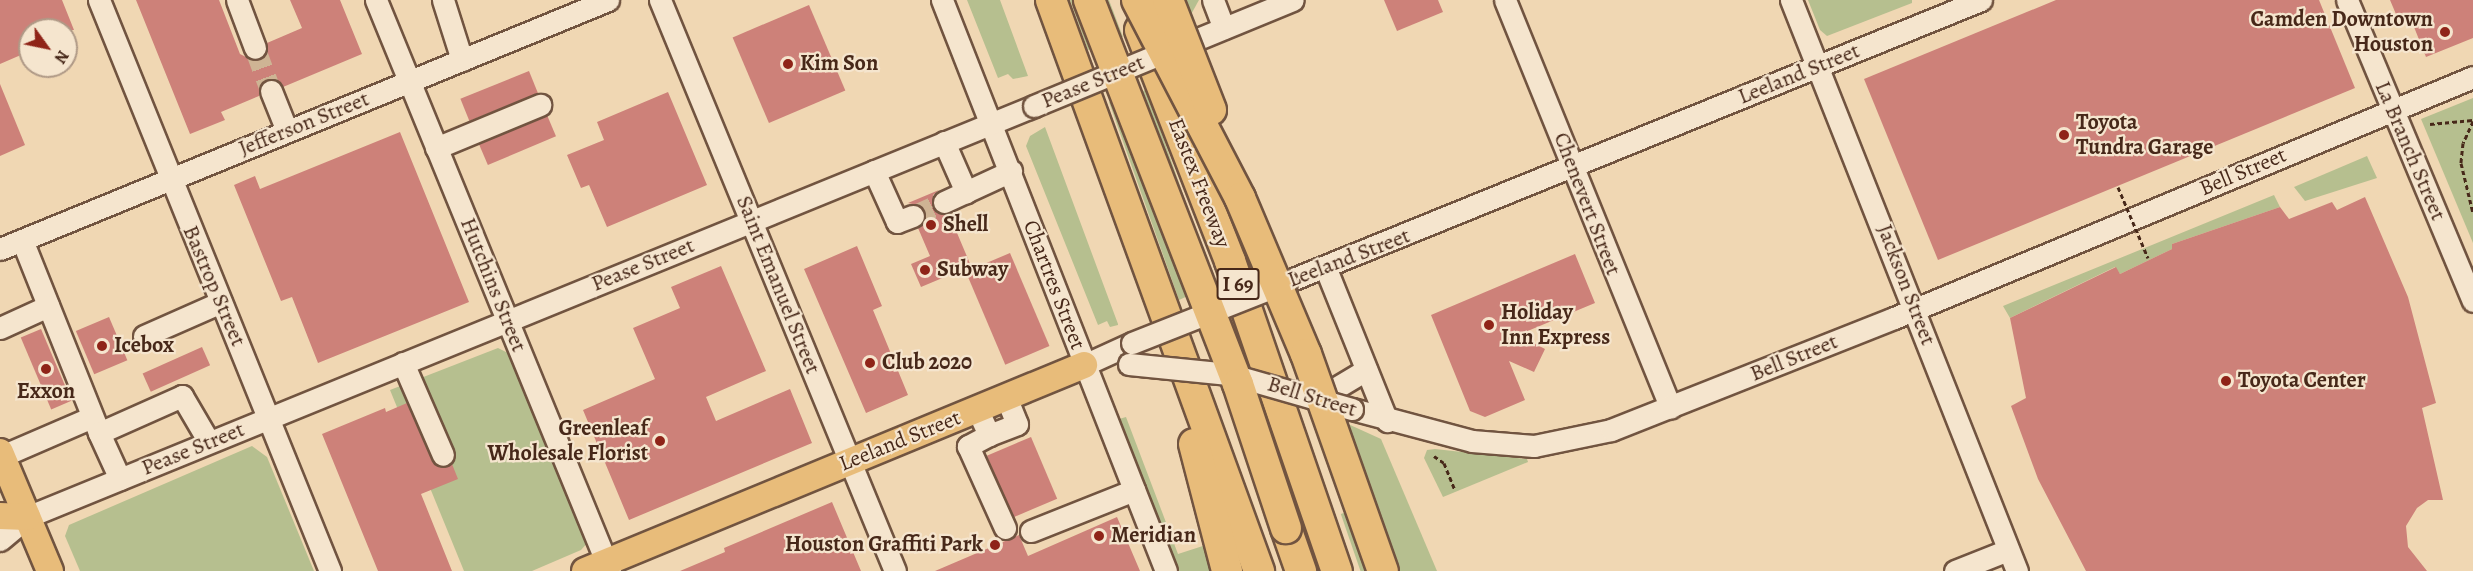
<!DOCTYPE html>
<html>
<head>
<meta charset="utf-8">
<style>
  body { margin:0 }
  #map { position:relative; width:2473px; height:571px; overflow:hidden; background:#f0d7b3; font-family:Alegreya,serif }
  div>[style] { position:absolute }
  [style*='--x'] { left:calc(var(--x)*1px); top:calc(var(--y)*1px); width:calc(var(--w)*1px); rotate:calc(var(--a)*1deg) }
  .green>* { inset:0; background:#b6bf8f; transform-origin:0 0 }
  .building>* { inset:0; background:#cd8179; transform-origin:0 0 }
  .minor-tunnel>* { height:21px; margin-top:-10.5px; transform-origin:0; background:repeating-linear-gradient(90deg,#ceb494 0 21px,transparent 0 31px) }
  .path>* { height:3px; margin-top:-1.5px; transform-origin:0; background:repeating-linear-gradient(90deg,#472819 0 4.5px,transparent 0 7.5px) }
  .roads { filter:drop-shadow(2px 0 #715440) drop-shadow(-2px 0 #715440) drop-shadow(0 2px #715440) drop-shadow(0 -2px #715440) }
  .minor>* { height:21px; margin:-10.5px; padding:0 10.5px; transform-origin:10.5px; border-radius:10.5px; background:#f5e5ce }
  .major>* { height:26px; margin:-13px; padding:0 13px; transform-origin:13px; border-radius:13px; background:#e8bc7a }
  .highway>* { height:30px; margin:-15px; padding:0 15px; transform-origin:15px; border-radius:15px; background:#e8bc7a }
  .path-bridge>* { height:3px; margin-top:-1.5px; transform-origin:0; background:repeating-linear-gradient(90deg,#472819 0 4.5px,transparent 0 7.5px) }
  .bridges { filter:drop-shadow(2px 0 #715440) drop-shadow(-2px 0 #715440) drop-shadow(0 2px #715440) drop-shadow(0 -2px #715440) }
  .minor-bridge>* { height:21px; margin:-10.5px; padding:0 10.5px; transform-origin:10.5px; border-radius:10.5px; background:#f5e5ce }
  .highway-bridge>* { height:30px; margin:-15px; padding:0 15px; transform-origin:15px; border-radius:15px; background:#e8bc7a }
  .dots>* { width:16px; height:16px; translate:-50% -50%; box-sizing:border-box; border:3px solid #f5e5ce; border-radius:50% }
  span { translate:-50% -50%; white-space:nowrap; text-align:center; line-height:1.15; -webkit-text-stroke:4.5px #f5e5ce; paint-order:stroke }
  .shield-label span { padding:2px 4px; background:#f5e5ce; border:2px solid; border-radius:4px; -webkit-text-stroke-width:0 }
  .shield-label { font-size:21px; color:#472819; font-weight:700 }
  .poi-label { font-size:22px; color:#472819; font-weight:700 }
  .right { translate:-100% -50%; text-align:right }
  .left { translate:0 -50%; text-align:left }
  .street-label { font-size:22px; color:#472819 }
  .north { position:absolute; left:18px; top:18px; width:60px; height:60px; box-sizing:border-box; background:#f5e5ce; border:2px solid #af9986; border-radius:50%; rotate:123deg; font-size:16px; font-weight:700; line-height:24px; text-align:center; color:#472819 }
  .north::after { content:''; display:block; margin:auto; width:21px; height:27px; background:#8f2418; clip-path:polygon(50% 0,100% 100%,50% 72%,0 100%) }
</style>
</head>
<body>
<div id="map">
  <div class="green">
    <div style="clip-path:polygon(967px 0,1000px 0,1028px 76px,1013px 79px,1008px 74px,998px 78px)"></div>
    <div style="clip-path:polygon(1070px 0,1078px 0,1097px 47px,1088px 50px)"></div>
    <div style="clip-path:polygon(1100px 0,1109px 0,1123px 37px,1116px 40px)"></div>
    <div style="clip-path:polygon(1181px 0,1199px 0,1189px 18px)"></div>
    <div style="clip-path:polygon(1808px 0,1912px 0,1912px 3px,1827px 36px,1820px 30px)"></div>
    <div style="clip-path:polygon(1146px 89px,1190px 214px,1202px 266px,1138px 95px)"></div>
    <div style="clip-path:polygon(2473px 98px,2473px 243px,2421px 119px)"></div>
    <div style="clip-path:polygon(1118px 99px,1192px 294px,1179px 300px,1109px 102px)"></div>
    <div style="clip-path:polygon(1045px 127px,1118px 324px,1118px 325px,1110px 327px,1107px 321px,1098px 325px,1026px 146px,1030px 136px)"></div>
    <div style="clip-path:polygon(2367px 156px,2377px 178px,2305px 201px,2294px 187px)"></div>
    <div style="clip-path:polygon(2274px 195px,2280px 207px,2172px 244px,2172px 249px,2120px 274px,2115px 267px,2010px 318px,2003px 306px)"></div>
    <div style="clip-path:polygon(498px 348px,512px 355px,589px 541px,581px 550px,532px 571px,464px 571px,390px 390px)"></div>
    <div style="clip-path:polygon(1126px 417px,1178px 554px,1209px 544px,1215px 571px,1177px 571px,1119px 419px)"></div>
    <div style="clip-path:polygon(1348px 424px,1381px 439px,1437px 571px,1396px 571px)"></div>
    <div style="clip-path:polygon(252px 446px,267px 457px,314px 571px,80px 571px,65px 536px,69px 525px)"></div>
    <div style="clip-path:polygon(1435px 449px,1527px 459px,1528px 462px,1443px 497px,1424px 458px,1427px 450px)"></div>
    <div style="left:1355px;top:509px;width:65px;height:15px;rotate:71deg"></div>
  </div>
  <div class="building">
    <div style="clip-path:polygon(0 0,62px 0,74px 30px,30px 30px,30px 51px,0 64px)"></div>
    <div style="clip-path:polygon(136px 0,219px 0,240px 54px,254px 61px,265px 56px,267px 43px,302px 28px,290px 0,340px 0,362px 54px,283px 87px,273px 79px,266px 79px,259px 89px,259px 96px,221px 112px,225px 120px,190px 134px)"></div>
    <div style="clip-path:polygon(1384px 0,1438px 0,1443px 12px,1397px 31px)"></div>
    <div style="clip-path:polygon(2056px 0,2319px 0,2355px 88px,1938px 260px,1864px 79px)"></div>
    <div style="clip-path:polygon(2390px 0,2473px 0,2473px 38px,2426px 57px,2412px 22px,2401px 26px)"></div>
    <div style="left:809px;top:5px;width:93px;height:83px;rotate:67deg"></div>
    <div style="left:529px;top:71px;width:24px;height:74px;rotate:68deg"></div>
    <div style="clip-path:polygon(0 84px,25px 145px,0 156px)"></div>
    <div style="clip-path:polygon(668px 92px,707px 185px,607px 227px,589px 185px,581px 188px,567px 155px,604px 140px,597px 122px)"></div>
    <div style="left:547px;top:115px;width:23px;height:74px;rotate:67deg"></div>
    <div style="clip-path:polygon(400px 132px,469px 302px,318px 363px,292px 297px,281px 301px,234px 185px,255px 176px,260px 189px)"></div>
    <div style="clip-path:polygon(939px 190px,933px 195px,932px 207px,937px 213px,949px 214px,971px 266px,921px 287px,911px 264px,930px 256px,918px 228px,925px 219px,925px 212px,921px 206px,908px 203px)"></div>
    <div style="clip-path:polygon(2365px 197px,2408px 297px,2436px 403px,2422px 408px,2443px 500px,2428px 500px,2417px 508px,2406px 526px,2408px 547px,2427px 571px,2086px 571px,2038px 479px,2011px 406px,2026px 398px,2010px 318px,2116px 267px,2120px 274px,2172px 249px,2172px 244px,2280px 207px,2289px 219px,2332px 202px,2337px 210px)"></div>
    <div style="clip-path:polygon(857px 246px,882px 306px,873px 310px,908px 395px,866px 413px,804px 269px)"></div>
    <div style="left:1010px;top:253px;width:101px;height:48px;rotate:67deg"></div>
    <div style="clip-path:polygon(1575px 254px,1595px 303px,1518px 335px,1545px 349px,1534px 372px,1509px 361px,1525px 400px,1485px 417px,1470px 411px,1431px 315px)"></div>
    <div style="clip-path:polygon(721px 266px,766px 371px,706px 397px,716px 421px,790px 389px,812px 443px,629px 520px,583px 410px,655px 379px,633px 328px,680px 308px,671px 287px)"></div>
    <div style="left:109px;top:317px;width:47px;height:36px;rotate:67deg"></div>
    <div style="left:41px;top:329px;width:78px;height:22px;rotate:67deg"></div>
    <div style="left:202px;top:347px;width:20px;height:65px;rotate:66deg"></div>
    <div style="clip-path:polygon(407px 403px,432px 461px,441px 468px,452px 464px,458px 479px,421px 494px,452px 571px,378px 571px,322px 434px,385px 408px,386px 412px)"></div>
    <div style="left:1031px;top:437px;width:67px;height:48px;rotate:67deg"></div>
    <div style="clip-path:polygon(832px 502px,861px 571px,680px 571px,725px 552px,724px 548px)"></div>
    <div style="clip-path:polygon(1117px 517px,1140px 571px,935px 571px,1019px 535px,1028px 556px)"></div>
  </div>
  <div class="minor-tunnel">
    <div style="--x:255;--y:48;--w:46;--a:69.6"></div>
    <div style="--x:913;--y:216;--w:34;--a:-24"></div>
  </div>
  <div class="path">
    <div style="--x:2473;--y:121;--w:24;--a:114"></div>
    <div style="--x:2463;--y:143;--w:20;--a:96"></div>
    <div style="--x:2461;--y:163;--w:51;--a:76.5"></div>
    <div style="--x:2430;--y:124;--w:43;--a:-5.3"></div>
    <div style="--x:1434;--y:456;--w:12;--a:35"></div>
    <div style="--x:1444;--y:463;--w:29;--a:68"></div>
  </div>
  <div class="roads">
    <div class="minor">
      <div style="--x:99;--y:0;--w:616;--a:67.97"></div>
      <div style="--x:237;--y:0;--w:51;--a:69.4"></div>
      <div style="--x:376;--y:0;--w:617;--a:67.72"></div>
      <div style="--x:443;--y:0;--w:63;--a:72.4"></div>
      <div style="--x:660;--y:0;--w:617;--a:67.63"></div>
      <div style="--x:942;--y:0;--w:613;--a:68.58"></div>
      <div style="--x:1213;--y:0;--w:30;--a:69"></div>
      <div style="--x:1505;--y:0;--w:440;--a:67.9"></div>
      <div style="--x:1791;--y:0;--w:614;--a:68.41"></div>
      <div style="--x:2347;--y:0;--w:326;--a:67.3"></div>
      <div style="--x:1188;--y:43;--w:113;--a:-22.3"></div>
      <div style="--x:271;--y:91;--w:43;--a:68.2"></div>
      <div style="--x:944;--y:142;--w:55;--a:66.3"></div>
      <div style="--x:436;--y:148;--w:113;--a:-22.5"></div>
      <div style="--x:874;--y:171;--w:56;--a:65.7"></div>
      <div style="--x:897;--y:222;--w:17;--a:-21"></div>
      <div style="--x:944;--y:202;--w:74;--a:-24.8"></div>
      <div style="--x:22;--y:240;--w:208;--a:68.2"></div>
      <div style="--x:0;--y:249;--w:657;--a:-22.27"></div>
      <div style="--x:1326;--y:269;--w:164;--a:68.1"></div>
      <div style="--x:1286;--y:282;--w:750;--a:-22.09"></div>
      <div style="--x:0;--y:328;--w:53;--a:-24.6"></div>
      <div style="--x:144;--y:336;--w:84;--a:-23.8"></div>
      <div style="--x:403;--y:363;--w:100;--a:66.5"></div>
      <div style="--x:1084;--y:365;--w:53;--a:-24.6"></div>
      <div style="--x:1319;--y:398;--w:55;--a:-30.8"></div>
      <div style="--x:977;--y:409;--w:29;--a:65"></div>
      <div style="--x:989;--y:435;--w:30;--a:-21"></div>
      <div style="--x:1017;--y:424;--w:29;--a:-112"></div>
      <div style="--x:1352;--y:409;--w:124;--a:14.9"></div>
      <div style="--x:1472;--y:441;--w:62;--a:4.6"></div>
      <div style="--x:1534;--y:446;--w:79;--a:-11.7"></div>
      <div style="--x:1611;--y:430;--w:304;--a:-21.6"></div>
      <div style="--x:1894;--y:318;--w:627;--a:-22.6"></div>
      <div style="--x:989;--y:435;--w:24;--a:152"></div>
      <div style="--x:968;--y:446;--w:90;--a:65.7"></div>
      <div style="--x:2;--y:456;--w:98;--a:-23.4"></div>
      <div style="--x:120;--y:479;--w:51;--a:-114.5"></div>
      <div style="--x:99;--y:433;--w:91;--a:-24"></div>
      <div style="--x:182;--y:396;--w:53;--a:59.6"></div>
      <div style="--x:1031;--y:531;--w:111;--a:-21.7"></div>
      <div style="--x:0;--y:540;--w:35;--a:-40"></div>
      <div style="--x:27;--y:517;--w:1088;--a:-22.2"></div>
      <div style="--x:1955;--y:571;--w:57;--a:-21.6"></div>
    </div>
    <div class="major">
      <div style="--x:0;--y:452;--w:129;--a:67.2"></div>
      <div style="--x:0;--y:516;--w:27;--a:2"></div>
      <div style="--x:585;--y:571;--w:540;--a:-22.43"></div>
    </div>
    <div class="highway">
      <div style="--x:1051;--y:0;--w:608;--a:69.98"></div>
      <div style="--x:1140;--y:30;--w:248;--a:68.7"></div>
      <div style="--x:1230;--y:261;--w:328;--a:71"></div>
      <div style="--x:1194;--y:444;--w:131;--a:75.4"></div>
      <div style="--x:1286;--y:528;--w:46;--a:70.8"></div>
    </div>
  </div>
  <div class="path-bridge">
    <div style="--x:2118;--y:187;--w:77;--a:67.1"></div>
  </div>
  <div class="bridges">
    <div class="minor-bridge">
      <div style="--x:1034;--y:106;--w:152;--a:-22.4"></div>
      <div style="--x:1132;--y:343;--w:166;--a:-21.6"></div>
      <div style="--x:1129;--y:364;--w:100;--a:5.7"></div>
      <div style="--x:1229;--y:374;--w:128;--a:15.9"></div>
    </div>
    <div class="highway-bridge">
      <div style="--x:1089;--y:0;--w:412;--a:68.8"></div>
      <div style="--x:1238;--y:384;--w:152;--a:71.6"></div>
      <div style="--x:1137;--y:0;--w:223;--a:62.5"></div>
      <div style="--x:1240;--y:198;--w:169;--a:67.1"></div>
      <div style="--x:1306;--y:354;--w:230;--a:70.5"></div>
      <div style="--x:1168;--y:0;--w:118;--a:68.6"></div>
    </div>
  </div>
  <div class="dots">
    <div style="left:2445px;top:32px;background:#8f2418"></div>
    <div style="left:788px;top:64px;background:#8f2418"></div>
    <div style="left:2064px;top:135px;background:#8f2418"></div>
    <div style="left:931px;top:225px;background:#8f2418"></div>
    <div style="left:925px;top:270px;background:#8f2418"></div>
    <div style="left:1489px;top:325px;background:#8f2418"></div>
    <div style="left:102px;top:346px;background:#8f2418"></div>
    <div style="left:870px;top:363px;background:#8f2418"></div>
    <div style="left:46px;top:369px;background:#8f2418"></div>
    <div style="left:2226px;top:381px;background:#8f2418"></div>
    <div style="left:660px;top:441px;background:#8f2418"></div>
    <div style="left:1099px;top:536px;background:#8f2418"></div>
    <div style="left:995px;top:545px;background:#8f2418"></div>
  </div>
  <div class="shield-label">
    <span style="left:1238px;top:284px">I 69</span>
  </div>
  <div class="poi-label">
    <span class="right" style="left:2433px;top:32px">Camden Downtown<br>Houston</span>
    <span class="left" style="left:800px;top:64px">Kim Son</span>
    <span class="left" style="left:2076px;top:135px">Toyota<br>Tundra Garage</span>
    <span class="left" style="left:943px;top:225px">Shell</span>
    <span class="left" style="left:937px;top:270px">Subway</span>
    <span class="left" style="left:1501px;top:325px">Holiday<br>Inn Express</span>
    <span class="left" style="left:114px;top:346px">Icebox</span>
    <span class="left" style="left:882px;top:363px">Club 2020</span>
    <span class="left" style="left:2238px;top:381px">Toyota Center</span>
    <span style="left:46px;top:392px">Exxon</span>
    <span class="right" style="left:648px;top:441px">Greenleaf<br>Wholesale Florist</span>
    <span class="left" style="left:1111px;top:536px">Meridian</span>
    <span class="right" style="left:983px;top:545px">Houston Graffiti Park</span>
  </div>
  <div class="street-label">
    <span style="left:1799px;top:74px;rotate:-22deg">Leeland Street</span>
    <span style="left:1093px;top:82px;rotate:-22deg">Pease Street</span>
    <span style="left:304px;top:124px;rotate:-22deg">Jefferson Street</span>
    <span style="left:2410px;top:151px;rotate:67deg">La Branch Street</span>
    <span style="left:2243px;top:172px;rotate:-23deg">Bell Street</span>
    <span style="left:1199px;top:183px;rotate:69deg">Eastex Freeway</span>
    <span style="left:1587px;top:204px;rotate:69deg">Chenevert Street</span>
    <span style="left:1349px;top:258px;rotate:-21deg">Leeland Street</span>
    <span style="left:643px;top:265px;rotate:-22deg">Pease Street</span>
    <span style="left:493px;top:285px;rotate:68deg">Hutchins Street</span>
    <span style="left:778px;top:285px;rotate:68deg">Saint Emanuel Street</span>
    <span style="left:1054px;top:285px;rotate:69deg">Chartres Street</span>
    <span style="left:1906px;top:285px;rotate:69deg">Jackson Street</span>
    <span style="left:214px;top:286px;rotate:67deg">Bastrop Street</span>
    <span style="left:1794px;top:358px;rotate:-22deg">Bell Street</span>
    <span style="left:1312px;top:397px;rotate:17deg">Bell Street</span>
    <span style="left:900px;top:441px;rotate:-22deg">Leeland Street</span>
    <span style="left:193px;top:449px;rotate:-22deg">Pease Street</span>
  </div>
  <div class="north">N</div>
</div>
</body>
</html>
